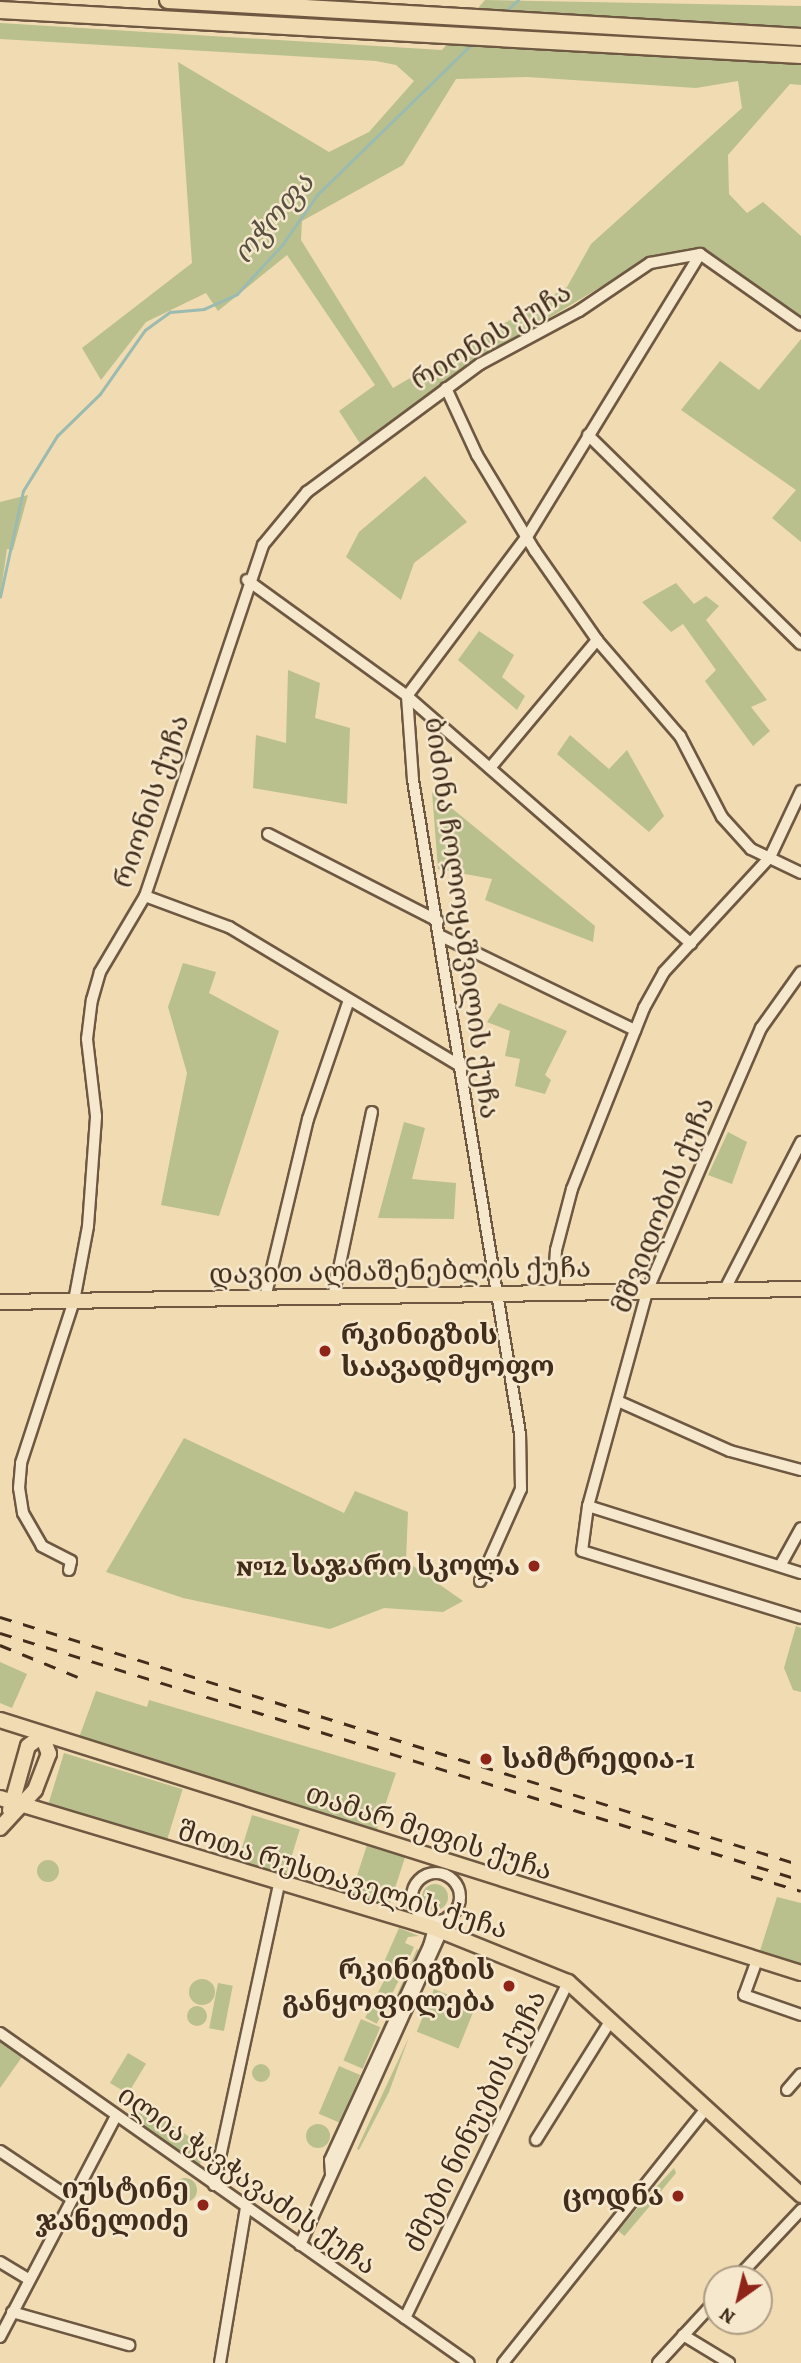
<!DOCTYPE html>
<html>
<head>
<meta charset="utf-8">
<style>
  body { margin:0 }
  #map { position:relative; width:801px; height:2363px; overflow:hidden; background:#f1dbb2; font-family:Alegreya,"Noto Serif Georgian",serif }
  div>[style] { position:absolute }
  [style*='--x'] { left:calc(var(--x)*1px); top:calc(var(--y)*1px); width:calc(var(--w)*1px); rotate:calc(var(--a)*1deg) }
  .green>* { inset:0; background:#b9c08d; transform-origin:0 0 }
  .round { border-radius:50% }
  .stream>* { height:2.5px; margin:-1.25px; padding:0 1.25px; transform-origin:1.25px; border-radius:1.25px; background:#9bbbb0 }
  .roads { filter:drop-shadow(2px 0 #6e5842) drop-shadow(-2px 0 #6e5842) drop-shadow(0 2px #6e5842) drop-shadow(0 -2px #6e5842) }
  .minor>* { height:10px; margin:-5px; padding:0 5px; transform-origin:5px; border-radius:5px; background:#f6e8cd }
  .minor>.ring { margin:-5px; padding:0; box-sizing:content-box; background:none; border:10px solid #f6e8cd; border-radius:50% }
  .major>* { height:14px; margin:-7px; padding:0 7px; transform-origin:7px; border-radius:7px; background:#f1dbb2 }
  .highway>* { height:16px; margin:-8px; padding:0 8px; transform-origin:8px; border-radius:8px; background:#f1dbb2 }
  .rail>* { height:2.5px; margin-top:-1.25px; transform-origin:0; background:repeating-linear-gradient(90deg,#422d1c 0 12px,transparent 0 24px) }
  .dots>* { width:19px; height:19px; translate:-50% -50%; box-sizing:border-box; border:4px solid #f6e8cd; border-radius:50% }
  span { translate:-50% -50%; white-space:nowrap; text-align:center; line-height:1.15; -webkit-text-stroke:5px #f6e8cd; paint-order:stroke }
  .street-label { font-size:28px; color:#422d1c }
  .poi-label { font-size:28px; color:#422d1c; font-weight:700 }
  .left { translate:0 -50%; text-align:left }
  .right { translate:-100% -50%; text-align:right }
  .water-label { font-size:30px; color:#585041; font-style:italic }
  .north { position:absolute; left:703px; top:2265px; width:70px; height:70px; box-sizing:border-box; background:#f6e8cd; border:2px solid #ae9d86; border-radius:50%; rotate:214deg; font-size:19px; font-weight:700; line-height:28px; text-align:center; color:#422d1c }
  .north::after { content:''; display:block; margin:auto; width:24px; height:32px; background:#8f2418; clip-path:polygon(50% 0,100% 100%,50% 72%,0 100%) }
</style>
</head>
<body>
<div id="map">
  <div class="green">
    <div style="clip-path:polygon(evenodd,485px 0,801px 6px,801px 85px,790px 84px,728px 155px,729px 194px,747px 213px,763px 202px,801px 236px,801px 319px,702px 247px,649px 258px,459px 372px,361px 445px,339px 411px,375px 385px,287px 255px,218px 311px,206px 293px,146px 322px,101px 380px,82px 348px,192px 263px,178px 62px,329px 152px,369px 132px,414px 81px,396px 65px,376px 61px,0 39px,0 23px,442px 50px,485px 0,527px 77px,696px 88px,738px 81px,742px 108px,591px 244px,567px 287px,393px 388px,301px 240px,302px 221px,403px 165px,456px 79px,527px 77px)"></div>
    <div style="clip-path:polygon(801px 339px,801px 542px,772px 518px,796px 490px,681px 410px,720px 361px,759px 390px)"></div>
    <div style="clip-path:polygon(425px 476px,467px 522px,414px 563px,401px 600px,346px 557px,359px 532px)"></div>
    <div style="clip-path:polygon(28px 495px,13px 550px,7px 549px,0 597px,0 502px)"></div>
    <div style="clip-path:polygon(676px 583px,694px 604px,706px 596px,719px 606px,706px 620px,767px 700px,751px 707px,770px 731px,753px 746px,705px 681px,716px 670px,683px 624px,671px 632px,642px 602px)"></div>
    <div style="clip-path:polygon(479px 631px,514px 655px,502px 677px,525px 696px,517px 710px,458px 660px)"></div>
    <div style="clip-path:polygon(288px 670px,320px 683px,315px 718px,350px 728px,347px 804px,253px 788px,256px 735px,286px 743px)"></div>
    <div style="clip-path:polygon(570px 735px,609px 769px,627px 750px,664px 816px,649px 832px,557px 754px)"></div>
    <div style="clip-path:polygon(432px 792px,595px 926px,593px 942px,485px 900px,492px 879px,438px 869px)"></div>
    <div style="clip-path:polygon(183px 963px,216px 972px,209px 993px,279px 1031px,219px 1216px,161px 1205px,187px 1073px,168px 1007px)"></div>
    <div style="clip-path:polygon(499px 1003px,567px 1031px,545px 1075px,551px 1080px,545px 1094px,515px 1086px,520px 1059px,505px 1056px,510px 1031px,487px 1022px)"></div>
    <div style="clip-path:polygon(404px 1122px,425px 1128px,412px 1179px,456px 1183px,454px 1219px,378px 1218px)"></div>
    <div style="clip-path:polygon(728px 1132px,747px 1142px,732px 1184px,708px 1175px)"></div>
    <div style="clip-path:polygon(184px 1438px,344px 1513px,355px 1491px,408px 1512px,406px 1561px,463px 1601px,443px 1612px,384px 1608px,330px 1629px,183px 1598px,106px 1572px)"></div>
    <div style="clip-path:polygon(796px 1626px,801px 1628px,801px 1692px,793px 1690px,784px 1668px)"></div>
    <div style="clip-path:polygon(0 1662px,27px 1674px,12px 1708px,0 1703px)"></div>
    <div style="clip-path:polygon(96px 1691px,147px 1707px,149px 1700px,396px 1773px,376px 1832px,77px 1743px)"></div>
    <div style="left:64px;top:1753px;width:124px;height:56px;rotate:17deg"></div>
    <div style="left:252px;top:1815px;width:50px;height:48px;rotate:17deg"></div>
    <div class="round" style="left:218px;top:1840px;width:16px;height:16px"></div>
    <div style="left:367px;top:1845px;width:40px;height:56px;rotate:18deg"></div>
    <div class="round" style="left:37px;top:1860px;width:22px;height:22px"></div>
    <div class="round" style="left:422px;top:1884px;width:26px;height:26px"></div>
    <div style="clip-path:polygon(777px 1897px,801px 1903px,801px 1967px,759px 1954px)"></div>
    <div style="clip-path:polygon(399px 1928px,419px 1936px,408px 1937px,405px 1943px,414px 1947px,404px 1970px,384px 1962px)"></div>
    <div style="clip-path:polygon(417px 1949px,419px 1950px,366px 2070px,364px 2070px)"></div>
    <div style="left:391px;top:1967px;width:13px;height:57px;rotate:27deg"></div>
    <div class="round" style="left:189px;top:1979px;width:26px;height:26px"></div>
    <div style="left:218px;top:1983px;width:15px;height:46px;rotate:11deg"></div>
    <div style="left:434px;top:1989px;width:45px;height:46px;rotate:22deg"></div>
    <div class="round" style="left:187px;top:2006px;width:20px;height:20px"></div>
    <div style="left:361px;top:2019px;width:21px;height:45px;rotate:23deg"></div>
    <div style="clip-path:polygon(409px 2037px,389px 2092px,359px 2150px,357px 2149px)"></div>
    <div style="clip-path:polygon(0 2042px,22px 2057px,0 2088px)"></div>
    <div style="left:128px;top:2053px;width:21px;height:35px;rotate:31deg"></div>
    <div class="round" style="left:252px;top:2064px;width:18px;height:18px"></div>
    <div style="left:339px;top:2066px;width:23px;height:52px;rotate:23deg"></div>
    <div style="clip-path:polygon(142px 2105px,200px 2144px,206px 2137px,200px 2165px,133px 2119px)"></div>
    <div class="round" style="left:306px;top:2124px;width:24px;height:24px"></div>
    <div style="clip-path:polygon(674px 2168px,676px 2173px,653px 2201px,647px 2197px)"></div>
    <div class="round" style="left:173px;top:2178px;width:24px;height:24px"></div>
    <div style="left:646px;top:2198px;width:8px;height:43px;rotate:40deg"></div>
  </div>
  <div class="stream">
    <div style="--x:504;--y:13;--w:19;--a:-43"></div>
    <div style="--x:0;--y:597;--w:108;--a:-77.8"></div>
    <div style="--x:23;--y:491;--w:65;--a:-58.3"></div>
    <div style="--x:57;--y:436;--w:60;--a:-44.3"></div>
    <div style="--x:100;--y:394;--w:78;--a:-54.9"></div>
    <div style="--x:145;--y:330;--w:31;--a:-36"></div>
    <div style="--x:170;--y:312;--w:34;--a:-5"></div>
    <div style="--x:204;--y:309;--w:36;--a:-24"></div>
    <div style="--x:237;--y:294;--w:67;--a:-47.4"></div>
    <div style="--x:282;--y:245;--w:61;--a:-55"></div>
    <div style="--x:317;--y:195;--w:219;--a:-44.3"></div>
  </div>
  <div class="roads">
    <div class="minor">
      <div style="--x:700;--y:254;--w:123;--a:35.1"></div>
      <div style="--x:446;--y:388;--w:74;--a:65.2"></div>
      <div style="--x:477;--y:455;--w:112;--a:58.9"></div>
      <div style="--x:535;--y:551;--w:108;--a:55.1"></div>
      <div style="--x:597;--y:640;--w:127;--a:49.2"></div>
      <div style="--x:680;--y:736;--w:91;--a:62.6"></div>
      <div style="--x:722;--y:817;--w:43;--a:47.8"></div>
      <div style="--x:751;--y:849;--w:55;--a:25.6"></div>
      <div style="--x:588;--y:435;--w:298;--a:44.5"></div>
      <div style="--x:247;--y:580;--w:198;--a:35.9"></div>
      <div style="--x:407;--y:696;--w:377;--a:41.1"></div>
      <div style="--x:490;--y:768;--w:167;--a:-50.1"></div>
      <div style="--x:268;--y:834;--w:191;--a:27.1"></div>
      <div style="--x:145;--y:896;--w:90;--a:20.3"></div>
      <div style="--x:229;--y:927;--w:272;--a:31"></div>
      <div style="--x:441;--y:936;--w:216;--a:25.9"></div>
      <div style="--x:801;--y:972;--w:69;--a:125.5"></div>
      <div style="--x:761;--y:1028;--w:288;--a:113.4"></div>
      <div style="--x:647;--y:1292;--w:222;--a:105.4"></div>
      <div style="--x:588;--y:1506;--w:45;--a:97.6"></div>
      <div style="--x:582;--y:1551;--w:229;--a:17"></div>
      <div style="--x:724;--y:1291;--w:168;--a:-62.7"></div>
      <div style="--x:553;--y:1293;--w:43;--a:-86"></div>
      <div style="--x:556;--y:1250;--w:63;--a:-75.3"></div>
      <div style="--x:572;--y:1189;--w:195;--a:-68.3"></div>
      <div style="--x:644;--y:1008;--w:41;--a:-60.9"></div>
      <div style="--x:664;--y:972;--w:156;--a:-47.3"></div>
      <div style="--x:770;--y:857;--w:73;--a:-64.8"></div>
      <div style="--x:333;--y:1297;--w:189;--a:-78.1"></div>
      <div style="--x:265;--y:1298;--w:184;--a:-76.5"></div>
      <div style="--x:308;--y:1119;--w:126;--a:-71"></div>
      <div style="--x:620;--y:1402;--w:120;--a:24"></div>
      <div style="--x:730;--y:1451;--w:73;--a:15"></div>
      <div style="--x:588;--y:1506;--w:223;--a:17.5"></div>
      <div style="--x:780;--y:1566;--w:43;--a:-61.1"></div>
      <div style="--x:69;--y:1570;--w:9;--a:-77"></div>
      <div style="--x:71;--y:1561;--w:33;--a:-153"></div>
      <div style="--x:42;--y:1546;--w:38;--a:-120"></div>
      <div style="--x:23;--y:1513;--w:25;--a:-99"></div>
      <div style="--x:19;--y:1488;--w:25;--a:-85"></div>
      <div style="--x:21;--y:1463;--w:170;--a:-71.9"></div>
      <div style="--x:74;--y:1301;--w:76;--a:-79.4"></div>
      <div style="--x:88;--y:1226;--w:110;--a:-85.8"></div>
      <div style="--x:96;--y:1116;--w:78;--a:-96.7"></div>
      <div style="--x:87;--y:1039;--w:39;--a:-83"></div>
      <div style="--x:92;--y:1000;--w:29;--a:-74"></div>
      <div style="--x:100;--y:972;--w:88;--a:-59.4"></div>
      <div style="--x:145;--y:896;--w:370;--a:-71.4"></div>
      <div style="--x:263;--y:545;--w:69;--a:-50.3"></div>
      <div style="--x:307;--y:492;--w:215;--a:-36.5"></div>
      <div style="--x:480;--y:364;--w:112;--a:-28.2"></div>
      <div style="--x:579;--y:311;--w:86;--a:-34.1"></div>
      <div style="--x:650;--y:263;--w:51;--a:-10.2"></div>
      <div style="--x:480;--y:1581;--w:101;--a:-66"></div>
      <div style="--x:521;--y:1489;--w:55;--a:-91"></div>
      <div style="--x:520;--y:1434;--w:663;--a:-99.29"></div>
      <div style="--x:413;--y:780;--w:84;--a:-94.1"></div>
      <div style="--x:407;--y:696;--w:201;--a:-53.1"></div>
      <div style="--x:528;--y:535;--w:329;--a:-58.5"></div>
      <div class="ring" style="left:412px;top:1873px;width:38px;height:38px"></div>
      <div style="--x:757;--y:1960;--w:37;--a:110"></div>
      <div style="--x:744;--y:1995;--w:60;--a:19.3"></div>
      <div style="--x:0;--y:2033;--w:573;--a:35.13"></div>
      <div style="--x:787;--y:2090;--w:21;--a:-49"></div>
      <div style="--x:536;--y:2140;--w:142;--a:-58"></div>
      <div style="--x:0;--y:2151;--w:83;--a:33.7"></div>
      <div style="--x:331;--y:2174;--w:14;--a:-94"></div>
      <div style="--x:330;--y:2160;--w:236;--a:-65.2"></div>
      <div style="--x:429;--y:1946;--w:15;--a:-74"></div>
      <div style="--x:433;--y:1932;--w:20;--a:-127"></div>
      <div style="--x:214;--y:2185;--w:307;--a:-77.8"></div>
      <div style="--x:300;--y:2245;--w:360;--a:-65.7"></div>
      <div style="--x:0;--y:2262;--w:31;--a:31"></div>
      <div style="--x:736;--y:2279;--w:95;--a:-46.7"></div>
      <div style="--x:12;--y:2312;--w:122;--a:15.8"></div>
      <div style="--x:405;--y:2318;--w:373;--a:-64.1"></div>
      <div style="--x:683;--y:2335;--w:54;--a:31.3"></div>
      <div style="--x:0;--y:2337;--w:250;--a:-62.3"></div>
      <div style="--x:220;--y:2363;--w:158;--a:-80.5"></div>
      <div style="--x:503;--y:2363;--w:322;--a:-51.4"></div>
      <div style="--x:658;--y:2363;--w:87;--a:-47.3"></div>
    </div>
    <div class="major">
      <div style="--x:0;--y:1302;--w:801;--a:-0.93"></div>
      <div style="--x:0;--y:1720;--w:840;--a:17.53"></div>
      <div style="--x:0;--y:1798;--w:450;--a:16.7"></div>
      <div style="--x:431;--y:1927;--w:148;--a:21.9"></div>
      <div style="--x:568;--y:1982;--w:316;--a:42.4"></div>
      <div style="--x:10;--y:1810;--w:66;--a:-74.3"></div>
      <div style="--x:28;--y:1746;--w:17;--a:-36"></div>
      <div style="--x:0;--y:1828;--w:52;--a:-47.4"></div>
      <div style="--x:35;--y:1790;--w:39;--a:-69"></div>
      <div style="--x:49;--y:1754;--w:19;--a:-111"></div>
    </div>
    <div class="highway">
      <div style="--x:168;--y:0;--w:634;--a:3.35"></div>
      <div style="--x:0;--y:10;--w:802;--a:3.22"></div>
    </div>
  </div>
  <div class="rail">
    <div style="--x:0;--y:1617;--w:839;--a:17.2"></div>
    <div style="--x:0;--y:1633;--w:838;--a:17.14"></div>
    <div style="--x:0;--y:1645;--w:84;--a:22.3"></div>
    <div style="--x:751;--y:1876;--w:52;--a:16.7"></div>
  </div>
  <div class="dots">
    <div style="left:325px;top:1351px;background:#8f2418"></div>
    <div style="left:534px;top:1566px;background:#8f2418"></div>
    <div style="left:486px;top:1759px;background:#8f2418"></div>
    <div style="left:509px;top:1986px;background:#8f2418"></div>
    <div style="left:678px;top:2196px;background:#8f2418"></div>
    <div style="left:203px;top:2205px;background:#8f2418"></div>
  </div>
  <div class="street-label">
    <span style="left:491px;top:336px;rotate:-31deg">რიონის ქუჩა</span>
    <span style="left:151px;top:801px;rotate:-71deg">რიონის ქუჩა</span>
    <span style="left:462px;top:918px;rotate:82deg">ბიძინა ჩოლოყაშვილის ქუჩა</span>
    <span style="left:663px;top:1205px;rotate:-68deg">მშვიდობის ქუჩა</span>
    <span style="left:400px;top:1271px;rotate:-1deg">დავით აღმაშენებლის ქუჩა</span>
    <span style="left:429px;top:1832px;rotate:18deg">თამარ მეფის ქუჩა</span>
    <span style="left:343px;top:1880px;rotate:17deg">შოთა რუსთაველის ქუჩა</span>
    <span style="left:475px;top:2121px;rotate:-64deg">ძმები ნინუების ქუჩა</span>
    <span style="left:247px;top:2180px;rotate:35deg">ილია ჭავჭავაძის ქუჩა</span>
  </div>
  <div class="poi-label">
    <span class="left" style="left:341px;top:1351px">რკინიგზის<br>საავადმყოფო</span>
    <span class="right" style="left:520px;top:1566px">№12 საჯარო სკოლა</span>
    <span class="left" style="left:502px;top:1759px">სამტრედია-1</span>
    <span class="right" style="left:495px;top:1986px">რკინიგზის<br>განყოფილება</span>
    <span class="right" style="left:189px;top:2205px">იუსტინე<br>ჯანელიძე</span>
    <span class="right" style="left:664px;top:2196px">ცოდნა</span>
  </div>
  <div class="water-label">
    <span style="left:273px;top:218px;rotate:-50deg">ოჭოფა</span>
  </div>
  <div class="north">N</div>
</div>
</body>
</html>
